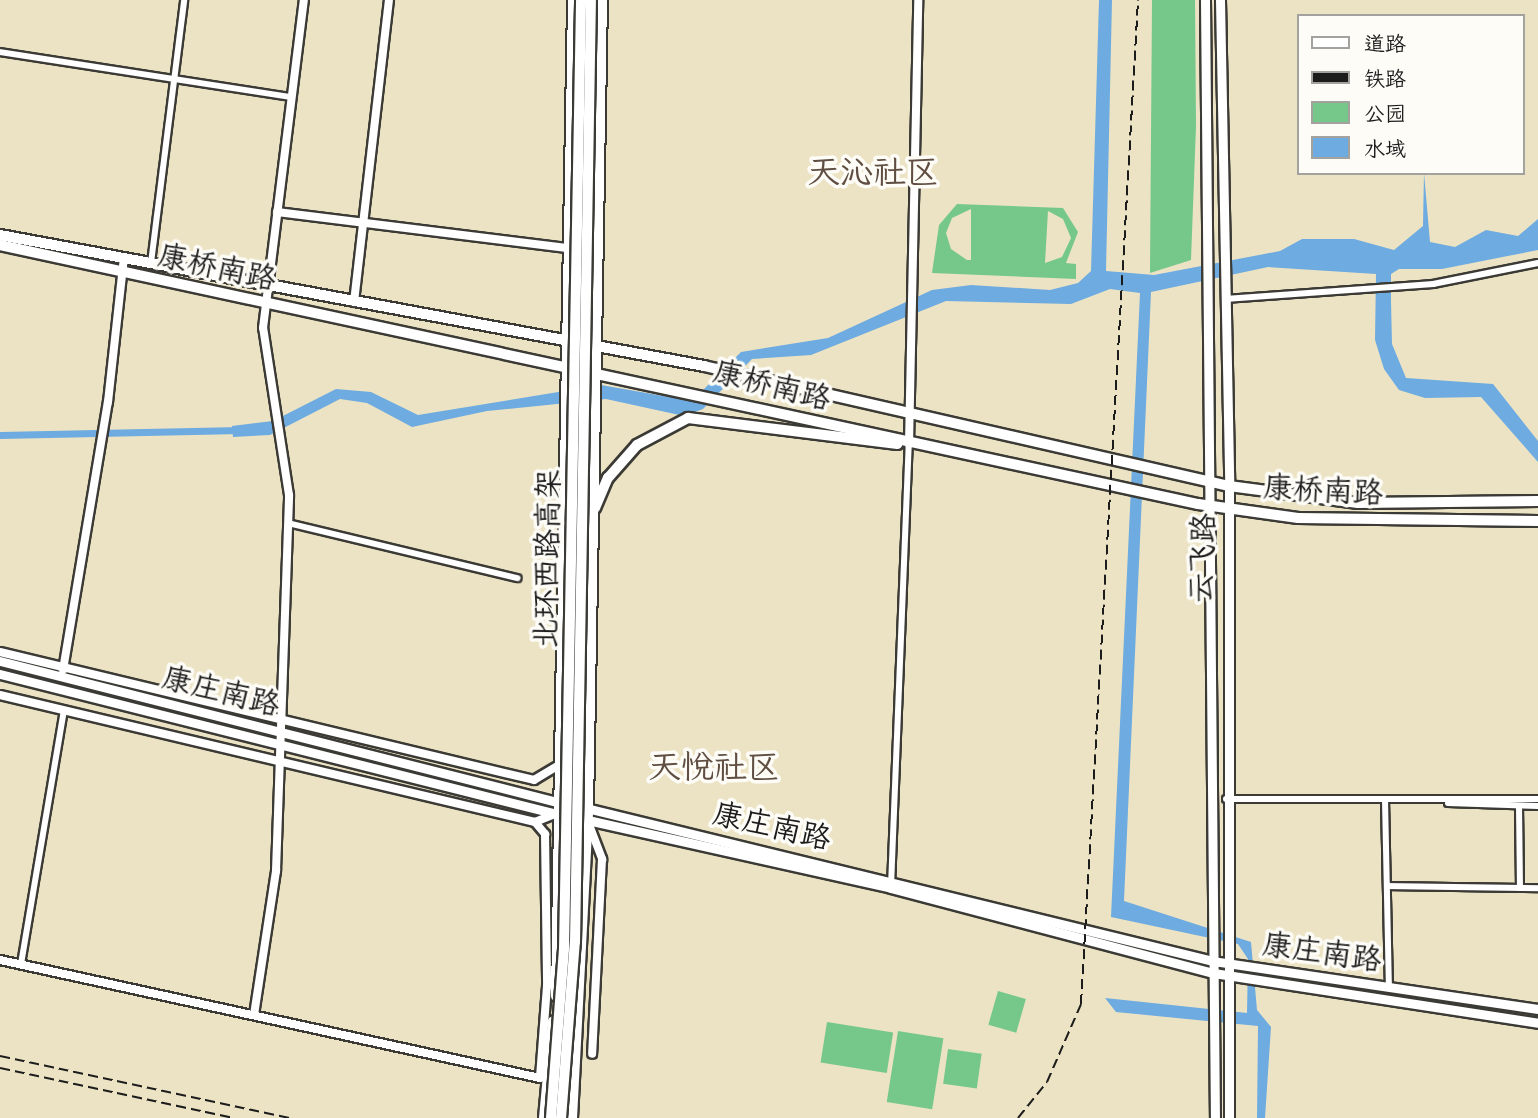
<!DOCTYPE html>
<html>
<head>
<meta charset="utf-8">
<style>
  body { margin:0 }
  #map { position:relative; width:1538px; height:1118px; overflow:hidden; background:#ece3c4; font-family:Caveat,"LXGW WenKai TC",sans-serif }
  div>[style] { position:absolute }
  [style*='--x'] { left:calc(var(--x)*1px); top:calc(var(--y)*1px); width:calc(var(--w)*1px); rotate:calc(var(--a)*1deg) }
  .green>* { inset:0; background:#76c88a; transform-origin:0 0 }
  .water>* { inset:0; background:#6dabe0 }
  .canal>* { height:7px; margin:-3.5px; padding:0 3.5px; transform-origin:3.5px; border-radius:3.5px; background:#6dabe0 }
  .roads { filter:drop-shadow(2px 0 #3b3a35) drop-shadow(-2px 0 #3b3a35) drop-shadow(0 2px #3b3a35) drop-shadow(0 -2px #3b3a35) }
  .minor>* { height:6px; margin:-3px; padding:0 3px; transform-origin:3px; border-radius:3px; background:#fff }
  .tertiary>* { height:8px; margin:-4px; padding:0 4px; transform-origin:4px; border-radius:4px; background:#fff }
  .secondary>* { height:9px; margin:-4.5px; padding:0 4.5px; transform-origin:4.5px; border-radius:4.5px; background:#fff }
  .primary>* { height:10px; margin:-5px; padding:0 5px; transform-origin:5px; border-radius:5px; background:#fff }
  .rail>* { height:2px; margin-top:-1px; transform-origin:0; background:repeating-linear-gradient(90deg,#1c1c1c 0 10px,transparent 0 15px) }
  .bridges { filter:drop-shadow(2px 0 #3b3a35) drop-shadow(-2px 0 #3b3a35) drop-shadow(0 2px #3b3a35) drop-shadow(0 -2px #3b3a35) }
  .trunk-bridge>* { height:10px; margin:-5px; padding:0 5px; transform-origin:5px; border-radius:5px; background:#fff }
  span { translate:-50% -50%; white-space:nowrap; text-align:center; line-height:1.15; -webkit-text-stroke:7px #fdfcf7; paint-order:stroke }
  .street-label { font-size:30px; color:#1c1c1c }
  .quarter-label { font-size:33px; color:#5f4e41 }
  .legend { position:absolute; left:1297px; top:14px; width:228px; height:161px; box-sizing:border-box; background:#fdfcf7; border:2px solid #a3a29f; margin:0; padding:9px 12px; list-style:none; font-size:21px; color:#1c1c1c }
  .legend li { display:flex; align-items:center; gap:14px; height:35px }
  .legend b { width:35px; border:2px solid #a3a29f }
</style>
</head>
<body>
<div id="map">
  <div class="green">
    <div style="clip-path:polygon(1152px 0,1195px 0,1196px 126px,1191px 260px,1150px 273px)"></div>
    <div style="clip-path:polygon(evenodd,957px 204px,1063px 208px,1078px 232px,1066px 263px,1076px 264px,1076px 279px,932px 273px,939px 225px,957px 204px,971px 209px,971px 260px,967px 260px,951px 249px,946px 233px,952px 218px,971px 209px,957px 204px,1048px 211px,1063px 219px,1071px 238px,1062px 257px,1045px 263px,1048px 211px)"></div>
    <div style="left:998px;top:991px;width:29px;height:35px;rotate:16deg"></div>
    <div style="left:827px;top:1022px;width:67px;height:41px;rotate:9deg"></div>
    <div style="left:898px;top:1031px;width:46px;height:72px;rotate:9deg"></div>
    <div style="left:948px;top:1049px;width:34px;height:35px;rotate:8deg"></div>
  </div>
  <div class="water">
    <div style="clip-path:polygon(1099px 0,1112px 0,1106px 271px,1154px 275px,1280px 251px,1302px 239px,1354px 239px,1394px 250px,1423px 226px,1424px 173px,1430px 242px,1455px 247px,1486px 230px,1518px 236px,1538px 219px,1538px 250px,1442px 269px,1399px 269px,1391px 274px,1391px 301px,1392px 344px,1406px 378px,1493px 384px,1538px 441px,1538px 462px,1481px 397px,1425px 398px,1399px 390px,1384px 369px,1375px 340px,1376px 274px,1268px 267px,1151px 292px,1124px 901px,1251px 942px,1257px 1010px,1271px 1027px,1265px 1118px,1257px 1118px,1258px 1026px,1116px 1012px,1105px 998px,1247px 1013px,1248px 959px,1238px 944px,1111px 917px,1140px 293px,1110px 289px,1071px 304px,946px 301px,811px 355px,752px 359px,703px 409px,684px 416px,606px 399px,487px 411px,412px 427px,367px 403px,340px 399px,270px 435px,233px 437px,232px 426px,273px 421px,336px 389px,371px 392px,418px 415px,601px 385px,692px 401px,741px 352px,828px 338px,932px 290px,971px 285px,1050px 290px,1078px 283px,1091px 271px)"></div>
  </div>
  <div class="canal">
    <div style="--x:0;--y:435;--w:241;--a:-1.2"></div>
  </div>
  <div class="roads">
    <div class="minor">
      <div style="--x:0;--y:52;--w:295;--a:8.8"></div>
      <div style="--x:151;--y:263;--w:265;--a:-82.8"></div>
      <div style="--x:1225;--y:299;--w:209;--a:-4.1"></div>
      <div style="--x:1433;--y:284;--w:107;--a:-11.3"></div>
      <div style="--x:288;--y:523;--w:236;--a:13.5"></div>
      <div style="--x:1226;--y:799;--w:312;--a:0"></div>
      <div style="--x:1385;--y:800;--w:187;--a:88.8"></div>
      <div style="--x:1448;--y:803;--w:90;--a:1.9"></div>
      <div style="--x:1519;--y:806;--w:82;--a:89.3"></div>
      <div style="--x:891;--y:886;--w:442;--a:-87.7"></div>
      <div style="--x:1387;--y:886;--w:151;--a:0.8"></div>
      <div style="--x:21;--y:964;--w:257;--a:-80.4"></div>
    </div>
    <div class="tertiary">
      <div style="--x:277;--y:212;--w:292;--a:7.1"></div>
      <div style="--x:354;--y:302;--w:304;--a:-83.4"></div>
      <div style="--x:909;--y:444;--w:444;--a:-88.8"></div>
      <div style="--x:0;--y:652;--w:549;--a:13.48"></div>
      <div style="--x:534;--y:780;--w:27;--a:-31"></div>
      <div style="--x:63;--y:670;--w:272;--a:-80.5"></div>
      <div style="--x:108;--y:402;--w:145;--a:-83.7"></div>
      <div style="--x:0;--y:695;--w:550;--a:13.35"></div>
      <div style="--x:535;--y:822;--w:16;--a:50"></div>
      <div style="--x:545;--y:834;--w:152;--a:89.2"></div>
      <div style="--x:547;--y:986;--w:92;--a:94.4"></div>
      <div style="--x:540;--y:1078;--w:553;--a:-167.67"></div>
      <div style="--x:535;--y:822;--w:22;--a:-22"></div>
      <div style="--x:588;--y:822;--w:40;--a:69"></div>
      <div style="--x:602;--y:859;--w:195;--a:92.9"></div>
      <div style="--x:254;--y:1015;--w:146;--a:-81.3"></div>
      <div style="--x:276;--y:871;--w:376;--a:-88"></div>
      <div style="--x:289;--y:495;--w:169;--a:-98.8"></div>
      <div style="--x:263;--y:328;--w:331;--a:-82.9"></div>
    </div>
    <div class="secondary">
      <div style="--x:1205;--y:0;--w:1118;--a:89.49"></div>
      <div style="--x:1220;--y:0;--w:486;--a:88.9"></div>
      <div style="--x:1229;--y:486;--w:632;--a:90"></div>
      <div style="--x:0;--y:661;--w:583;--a:14.2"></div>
      <div style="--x:0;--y:674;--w:583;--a:14.11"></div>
      <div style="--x:582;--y:807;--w:650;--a:13.72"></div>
      <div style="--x:1213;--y:961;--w:329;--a:8.4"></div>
      <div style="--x:583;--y:819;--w:316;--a:12.6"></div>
      <div style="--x:891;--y:888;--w:333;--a:14.8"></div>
      <div style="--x:1213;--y:973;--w:329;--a:8.7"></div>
    </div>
    <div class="primary">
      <div style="--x:0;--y:235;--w:716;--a:10.54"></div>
      <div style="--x:704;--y:366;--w:539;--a:12.88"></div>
      <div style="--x:1229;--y:486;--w:130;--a:7.5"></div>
      <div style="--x:1358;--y:503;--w:180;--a:-0.6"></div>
      <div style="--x:0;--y:245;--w:1226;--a:12.2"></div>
      <div style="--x:1198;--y:504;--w:101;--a:8"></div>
      <div style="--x:1298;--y:518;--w:240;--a:0.7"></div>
      <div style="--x:595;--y:508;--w:33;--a:-67"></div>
      <div style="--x:608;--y:478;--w:44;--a:-48.7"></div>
      <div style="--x:637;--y:445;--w:58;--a:-27.9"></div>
      <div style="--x:688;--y:418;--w:211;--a:7.1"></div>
      <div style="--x:556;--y:996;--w:996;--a:-89.02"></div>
      <div style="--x:544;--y:1118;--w:97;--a:-84.7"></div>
      <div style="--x:572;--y:1118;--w:309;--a:-87"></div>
      <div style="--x:588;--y:809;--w:809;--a:-89.01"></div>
    </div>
  </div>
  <div class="rail">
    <div style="--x:0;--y:1056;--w:296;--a:12.1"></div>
    <div style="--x:0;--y:1068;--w:239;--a:12.1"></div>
    <div style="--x:1018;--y:1118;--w:46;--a:-51.1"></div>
    <div style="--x:1047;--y:1082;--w:85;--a:-66.4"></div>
    <div style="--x:1081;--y:1004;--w:1006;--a:-86.75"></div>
  </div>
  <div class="bridges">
    <div class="trunk-bridge">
      <div style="--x:551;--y:1118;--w:169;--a:-85.6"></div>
      <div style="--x:564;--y:949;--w:949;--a:-88.97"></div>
      <div style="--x:561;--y:1118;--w:177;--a:-85.5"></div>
      <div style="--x:575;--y:942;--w:942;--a:-89.03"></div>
    </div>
  </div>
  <div class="street-label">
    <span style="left:217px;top:267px;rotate:12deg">康桥南路</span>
    <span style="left:772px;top:385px;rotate:14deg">康桥南路</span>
    <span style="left:1323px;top:490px;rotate:3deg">康桥南路</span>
    <span style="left:1202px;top:558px;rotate:-88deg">云飞路</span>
    <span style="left:547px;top:559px;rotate:-89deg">北环西路高架</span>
    <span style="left:221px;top:691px;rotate:14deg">康庄南路</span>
    <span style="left:772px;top:826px;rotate:13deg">康庄南路</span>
    <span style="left:1322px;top:952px;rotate:8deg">康庄南路</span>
  </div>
  <div class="quarter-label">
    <span style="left:873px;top:173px">天沁社区</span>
    <span style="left:714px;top:768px">天悦社区</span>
  </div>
  <ul class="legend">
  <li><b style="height:9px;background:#fff"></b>道路</li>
  <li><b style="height:9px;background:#1c1c1c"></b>铁路</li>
  <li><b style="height:19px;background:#76c88a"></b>公园</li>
  <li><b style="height:19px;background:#6dabe0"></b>水域</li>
  </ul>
</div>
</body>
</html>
